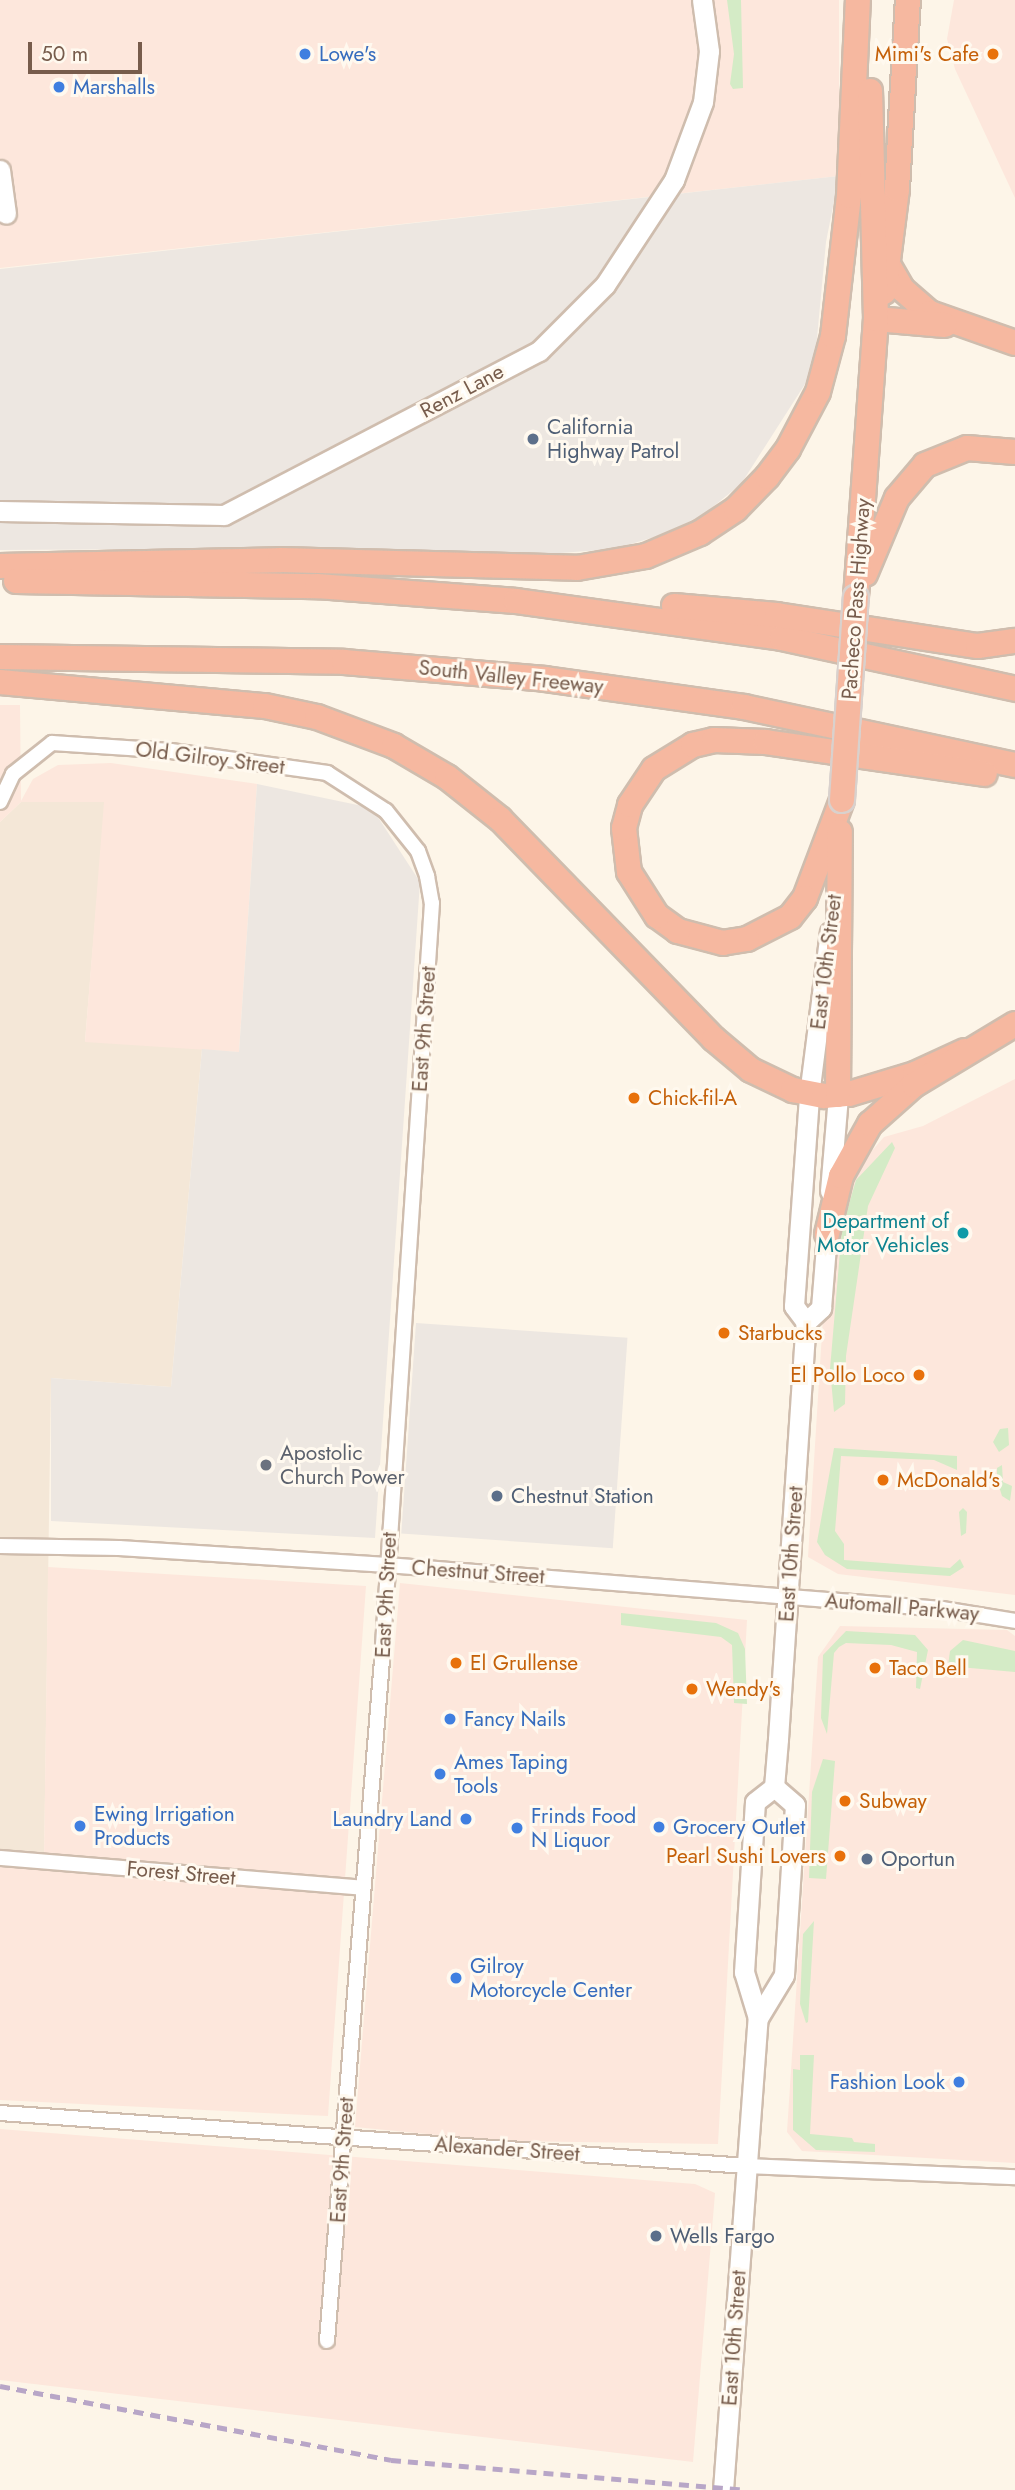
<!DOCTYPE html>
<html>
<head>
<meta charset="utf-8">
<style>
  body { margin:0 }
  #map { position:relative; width:1015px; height:2490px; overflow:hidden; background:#fdf5e8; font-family:Jost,sans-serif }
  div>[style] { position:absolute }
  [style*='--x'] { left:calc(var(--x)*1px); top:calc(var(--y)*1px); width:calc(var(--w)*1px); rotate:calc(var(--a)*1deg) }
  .residential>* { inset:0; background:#f4e7d7 }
  .commercial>* { inset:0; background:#fde7dc }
  .industrial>* { inset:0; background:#ede7e1; transform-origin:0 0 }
  .green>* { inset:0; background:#d4ebc6 }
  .roads { filter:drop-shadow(2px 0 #cfbdae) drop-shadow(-2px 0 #cfbdae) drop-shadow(0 2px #cfbdae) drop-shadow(0 -2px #cfbdae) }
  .street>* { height:14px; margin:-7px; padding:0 7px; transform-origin:7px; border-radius:7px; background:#fff }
  .secondary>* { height:19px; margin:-9.5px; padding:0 9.5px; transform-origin:9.5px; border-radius:9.5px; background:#fff }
  .highway>* { height:24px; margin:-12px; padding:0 12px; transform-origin:12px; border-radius:12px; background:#f6b8a0 }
  .rail>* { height:4.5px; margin-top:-2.25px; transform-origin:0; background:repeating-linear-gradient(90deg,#b8a6c7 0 10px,transparent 0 17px) }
  .bridges { filter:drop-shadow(2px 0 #d9d1cd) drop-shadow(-2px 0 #d9d1cd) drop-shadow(0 2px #d9d1cd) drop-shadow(0 -2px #d9d1cd) }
  .highway-bridge>* { height:24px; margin:-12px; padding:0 12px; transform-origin:12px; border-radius:12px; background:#f6b8a0 }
  .dots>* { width:19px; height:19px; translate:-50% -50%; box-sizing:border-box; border:4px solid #fff9ef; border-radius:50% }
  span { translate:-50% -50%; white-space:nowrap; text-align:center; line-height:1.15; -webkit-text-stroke:6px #fff9ef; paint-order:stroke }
  .shop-label { font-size:21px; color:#366cbe }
  .left { translate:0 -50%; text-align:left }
  .right { translate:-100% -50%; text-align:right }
  .food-label { font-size:21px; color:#c56008 }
  .street-label { font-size:21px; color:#775c4c }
  .service-label { font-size:21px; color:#4e5e75 }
  .culture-label { font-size:21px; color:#0d838f }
  .worship-label { font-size:21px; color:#5b616d }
  .scale { position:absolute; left:28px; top:42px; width:114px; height:32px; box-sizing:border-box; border:4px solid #775c4c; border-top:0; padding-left:9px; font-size:21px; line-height:24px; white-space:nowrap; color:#775c4c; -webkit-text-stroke:5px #fff9ef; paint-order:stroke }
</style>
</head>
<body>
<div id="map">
  <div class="residential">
    <div style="clip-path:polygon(21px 802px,105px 802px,85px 1041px,202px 1049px,171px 1387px,51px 1378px,44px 1862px,0 1861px,0 822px)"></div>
  </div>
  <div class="commercial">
    <div style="clip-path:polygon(0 0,839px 0,839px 176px,0 268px)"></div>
    <div style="clip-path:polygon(954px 0,1015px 0,1015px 198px,955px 69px,947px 39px)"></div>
    <div style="clip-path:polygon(0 705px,20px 705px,21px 801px,33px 779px,58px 765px,111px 763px,257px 784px,239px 1052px,85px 1042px,104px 802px,21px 802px,0 822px)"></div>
    <div style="clip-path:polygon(1015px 1079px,1015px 1595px,838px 1574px,808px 1557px,823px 1317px,849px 1177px,884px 1137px,923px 1126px)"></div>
    <div style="clip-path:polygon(48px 1567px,366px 1586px,328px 2116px,0 2100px,0 1861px,44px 1862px)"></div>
    <div style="clip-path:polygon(400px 1583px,747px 1620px,718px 2144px,499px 2141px,355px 2127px)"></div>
    <div style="clip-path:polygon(840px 1626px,1007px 1630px,1015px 1636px,1015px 2163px,802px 2151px,787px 2132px,818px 1657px)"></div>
    <div style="clip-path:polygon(0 2129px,695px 2184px,715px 2193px,693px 2462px,0 2380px)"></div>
  </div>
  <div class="industrial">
    <div style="clip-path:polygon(839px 176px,826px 242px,814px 370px,741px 484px,688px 527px,614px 549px,533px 555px,358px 548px,0 550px,0 269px)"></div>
    <div style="clip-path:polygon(257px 784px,372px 808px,420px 882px,375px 1538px,51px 1521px,51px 1378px,171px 1387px,202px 1049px,239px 1052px)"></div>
    <div style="left:416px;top:1323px;width:212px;height:211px;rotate:4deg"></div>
  </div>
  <div class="green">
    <div style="clip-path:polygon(727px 0,741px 0,743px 88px,733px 89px,730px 84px,734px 54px)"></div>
    <div style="clip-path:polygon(892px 1142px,895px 1148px,868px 1206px,846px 1356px,845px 1404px,834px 1412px,830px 1369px,842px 1228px,856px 1180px)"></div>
    <div style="clip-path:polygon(1008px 1428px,1009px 1445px,999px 1452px,993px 1442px,1000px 1429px)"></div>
    <div style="clip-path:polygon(834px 1448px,957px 1456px,957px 1470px,934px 1460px,841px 1456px,835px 1531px,844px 1544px,844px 1560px,950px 1568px,960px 1559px,964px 1567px,950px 1576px,847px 1569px,825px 1555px,817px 1542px)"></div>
    <div style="clip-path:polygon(1002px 1465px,1003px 1482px,1012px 1486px,1010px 1501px,1002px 1496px,997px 1480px,997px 1468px)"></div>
    <div style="clip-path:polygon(963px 1508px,967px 1512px,966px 1533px,961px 1536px,959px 1512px)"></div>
    <div style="clip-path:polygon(621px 1613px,716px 1623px,738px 1633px,745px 1649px,747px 1704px,734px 1703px,732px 1645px,721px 1637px,621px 1625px)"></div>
    <div style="clip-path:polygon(846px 1631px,915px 1635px,928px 1650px,920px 1689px,916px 1688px,917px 1652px,891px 1645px,846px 1643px,839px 1647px,834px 1653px,827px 1734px,821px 1718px,823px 1655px)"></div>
    <div style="clip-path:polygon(963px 1640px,1015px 1651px,1015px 1672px,948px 1666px,950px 1651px)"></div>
    <div style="clip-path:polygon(823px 1759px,835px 1761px,826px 1879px,809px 1878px,812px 1792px)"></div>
    <div style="clip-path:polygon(814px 1921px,808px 2022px,806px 2023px,800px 2004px,803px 1934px)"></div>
    <div style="clip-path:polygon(800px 2055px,814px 2055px,810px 2134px,852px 2138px,854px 2142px,875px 2144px,875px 2152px,816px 2150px,793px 2130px,793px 2069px,800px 2070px)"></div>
  </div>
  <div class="roads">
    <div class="street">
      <div style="--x:0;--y:802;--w:31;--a:-65"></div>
      <div style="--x:13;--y:774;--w:50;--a:-38.5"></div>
      <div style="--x:52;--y:743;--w:119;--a:3.8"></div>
      <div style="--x:171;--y:751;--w:158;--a:8"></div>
      <div style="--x:327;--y:773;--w:70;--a:32.8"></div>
      <div style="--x:386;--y:811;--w:51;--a:51.3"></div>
      <div style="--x:418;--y:851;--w:27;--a:70"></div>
      <div style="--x:427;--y:876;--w:27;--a:80"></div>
      <div style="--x:432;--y:903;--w:759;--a:93.78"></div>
      <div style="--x:382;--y:1660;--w:683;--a:94.62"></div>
      <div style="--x:0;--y:1546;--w:119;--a:1"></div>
      <div style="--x:119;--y:1548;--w:269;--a:3.6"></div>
      <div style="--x:387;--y:1565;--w:557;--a:4.53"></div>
      <div style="--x:942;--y:1609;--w:74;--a:9.3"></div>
      <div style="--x:0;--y:1858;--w:363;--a:4.7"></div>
      <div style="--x:0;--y:2113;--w:749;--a:4.06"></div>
      <div style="--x:747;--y:2166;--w:268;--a:2.4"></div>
    </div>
    <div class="secondary">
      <div style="--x:0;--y:170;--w:44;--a:82.2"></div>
      <div style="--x:0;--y:511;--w:224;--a:1"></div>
      <div style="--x:224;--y:515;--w:355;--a:-27.5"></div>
      <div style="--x:539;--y:351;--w:93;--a:-45"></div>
      <div style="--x:605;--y:285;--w:126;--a:-56.7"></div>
      <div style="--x:674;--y:180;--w:83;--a:-69.6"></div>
      <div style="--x:703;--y:102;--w:51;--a:-83.3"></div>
      <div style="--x:709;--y:51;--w:51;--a:-97.8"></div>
      <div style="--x:830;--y:1191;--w:96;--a:-85.2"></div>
      <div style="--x:806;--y:1322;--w:21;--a:-43"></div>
      <div style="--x:821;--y:1308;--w:87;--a:-85.4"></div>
      <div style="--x:758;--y:2018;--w:50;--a:-58.8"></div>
      <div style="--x:784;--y:1975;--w:170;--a:-86.3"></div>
      <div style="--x:795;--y:1805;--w:28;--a:-139"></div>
      <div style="--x:723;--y:2490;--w:473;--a:-85.8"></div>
      <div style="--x:758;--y:2018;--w:48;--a:-106.9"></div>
      <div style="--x:744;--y:1972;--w:170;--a:-86.3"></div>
      <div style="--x:755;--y:1802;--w:24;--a:-38"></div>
      <div style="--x:774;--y:1787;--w:48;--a:-85.2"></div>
      <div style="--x:778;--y:1739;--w:418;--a:-86.2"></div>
      <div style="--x:806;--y:1322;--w:20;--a:-127"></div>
      <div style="--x:794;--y:1306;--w:212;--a:-85.9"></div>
      <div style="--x:809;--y:1095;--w:164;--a:-82.7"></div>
    </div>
    <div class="highway">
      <div style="--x:890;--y:268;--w:24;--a:60"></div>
      <div style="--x:902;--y:289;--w:37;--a:41"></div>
      <div style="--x:930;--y:313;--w:90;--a:19.4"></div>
      <div style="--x:884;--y:292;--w:104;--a:-82.8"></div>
      <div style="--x:897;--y:189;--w:189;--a:-86.7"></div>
      <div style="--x:876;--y:319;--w:69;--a:5"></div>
      <div style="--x:0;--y:566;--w:280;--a:-1.2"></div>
      <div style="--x:280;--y:560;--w:297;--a:1.5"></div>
      <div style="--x:577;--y:568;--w:70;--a:-9.9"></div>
      <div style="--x:646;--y:556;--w:59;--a:-23.1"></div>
      <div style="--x:700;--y:533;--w:43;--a:-33.7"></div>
      <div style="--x:736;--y:509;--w:45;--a:-45.9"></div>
      <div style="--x:767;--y:477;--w:35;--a:-53"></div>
      <div style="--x:788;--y:449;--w:64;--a:-62.2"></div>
      <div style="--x:818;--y:392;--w:58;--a:-75"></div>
      <div style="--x:833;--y:336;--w:141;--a:-83.5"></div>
      <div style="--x:849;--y:196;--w:196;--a:-87.4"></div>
      <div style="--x:865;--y:574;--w:82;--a:-67.2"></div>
      <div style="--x:897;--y:498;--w:43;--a:-49.7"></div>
      <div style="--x:925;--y:465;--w:45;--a:-22"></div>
      <div style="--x:967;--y:448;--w:48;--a:4.8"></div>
      <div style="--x:16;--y:581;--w:301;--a:1"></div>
      <div style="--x:317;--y:586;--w:200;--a:4.3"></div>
      <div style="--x:516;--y:601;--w:269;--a:7.9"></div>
      <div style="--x:782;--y:638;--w:239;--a:12.3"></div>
      <div style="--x:856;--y:597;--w:279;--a:-85.9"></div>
      <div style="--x:876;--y:319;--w:228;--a:-91.5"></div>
      <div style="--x:674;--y:606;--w:103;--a:5"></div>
      <div style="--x:777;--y:615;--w:203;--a:8.8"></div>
      <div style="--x:978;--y:646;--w:37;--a:-8"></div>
      <div style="--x:0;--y:657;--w:344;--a:0.8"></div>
      <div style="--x:344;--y:662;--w:202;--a:4.8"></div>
      <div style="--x:545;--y:679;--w:201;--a:8"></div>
      <div style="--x:744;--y:707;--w:277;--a:12.1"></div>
      <div style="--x:0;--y:682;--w:266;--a:5.2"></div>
      <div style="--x:265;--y:706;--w:53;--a:11.9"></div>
      <div style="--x:317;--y:717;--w:82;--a:20.6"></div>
      <div style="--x:394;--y:746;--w:61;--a:30.3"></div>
      <div style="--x:447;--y:777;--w:68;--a:38.4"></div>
      <div style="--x:500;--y:819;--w:307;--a:45.8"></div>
      <div style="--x:714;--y:1039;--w:48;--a:40"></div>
      <div style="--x:751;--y:1070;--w:47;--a:25.5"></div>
      <div style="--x:793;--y:1090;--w:32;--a:11"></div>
      <div style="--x:824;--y:1096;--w:25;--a:-5"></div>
      <div style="--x:849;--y:1094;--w:69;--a:-16.9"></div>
      <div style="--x:915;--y:1074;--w:55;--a:-24.7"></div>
      <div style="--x:842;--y:800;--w:105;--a:110.7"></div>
      <div style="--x:805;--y:898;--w:24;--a:128"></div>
      <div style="--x:790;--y:917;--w:48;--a:152.9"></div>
      <div style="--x:747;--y:939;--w:24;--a:171"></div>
      <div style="--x:723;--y:943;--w:47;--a:-165.1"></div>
      <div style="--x:678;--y:931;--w:26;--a:-144"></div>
      <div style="--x:657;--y:916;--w:52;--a:-122.5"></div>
      <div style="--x:629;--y:872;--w:44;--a:-96.5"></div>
      <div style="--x:624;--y:828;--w:24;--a:-75"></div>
      <div style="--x:630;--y:805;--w:43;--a:-56.3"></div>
      <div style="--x:654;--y:769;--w:46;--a:-31.6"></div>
      <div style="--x:693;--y:745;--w:22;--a:-13"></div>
      <div style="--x:714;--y:740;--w:52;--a:2.2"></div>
      <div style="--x:766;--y:742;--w:221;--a:8.3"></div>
      <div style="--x:838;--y:1095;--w:263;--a:-89.6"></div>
      <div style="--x:827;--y:1234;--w:60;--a:-76.4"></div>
      <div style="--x:841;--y:1176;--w:60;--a:-60.9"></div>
      <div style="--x:870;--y:1124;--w:59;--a:-41.6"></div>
      <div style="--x:914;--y:1085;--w:118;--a:-31.1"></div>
    </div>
  </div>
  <div class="rail">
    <div style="--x:0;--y:2386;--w:398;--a:10.7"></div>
    <div style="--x:391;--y:2460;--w:355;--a:4.8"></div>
  </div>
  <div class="bridges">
    <div class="highway-bridge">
      <div style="--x:842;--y:800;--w:203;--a:-86.1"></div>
    </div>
  </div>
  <div class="dots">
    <div style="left:305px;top:54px;background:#3f7fe0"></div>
    <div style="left:993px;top:54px;background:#e8710a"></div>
    <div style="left:59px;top:87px;background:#3f7fe0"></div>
    <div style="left:533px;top:439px;background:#5c6f8a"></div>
    <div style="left:634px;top:1098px;background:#e8710a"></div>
    <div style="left:963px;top:1233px;background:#0f9aa8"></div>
    <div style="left:724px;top:1333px;background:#e8710a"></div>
    <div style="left:919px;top:1375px;background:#e8710a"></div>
    <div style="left:266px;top:1465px;background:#6b7280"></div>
    <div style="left:883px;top:1480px;background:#e8710a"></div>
    <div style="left:497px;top:1496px;background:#5c6f8a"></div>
    <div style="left:456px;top:1663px;background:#e8710a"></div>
    <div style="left:875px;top:1668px;background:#e8710a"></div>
    <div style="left:692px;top:1689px;background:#e8710a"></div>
    <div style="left:450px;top:1719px;background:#3f7fe0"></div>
    <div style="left:440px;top:1774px;background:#3f7fe0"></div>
    <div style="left:845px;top:1801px;background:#e8710a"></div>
    <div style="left:466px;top:1819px;background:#3f7fe0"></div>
    <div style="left:80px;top:1826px;background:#3f7fe0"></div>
    <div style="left:659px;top:1827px;background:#3f7fe0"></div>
    <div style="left:517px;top:1828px;background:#3f7fe0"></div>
    <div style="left:840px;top:1856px;background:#e8710a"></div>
    <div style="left:867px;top:1859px;background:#5c6f8a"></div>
    <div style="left:456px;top:1978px;background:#3f7fe0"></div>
    <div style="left:959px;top:2082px;background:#3f7fe0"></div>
    <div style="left:656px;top:2236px;background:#5c6f8a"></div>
  </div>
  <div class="shop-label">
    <span class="left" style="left:319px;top:54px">Lowe's</span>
    <span class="left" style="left:73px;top:87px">Marshalls</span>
    <span class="left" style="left:464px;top:1719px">Fancy Nails</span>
    <span class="left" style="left:454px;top:1774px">Ames Taping<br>Tools</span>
    <span class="left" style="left:94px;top:1826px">Ewing Irrigation<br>Products</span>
    <span class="left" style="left:531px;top:1828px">Frinds Food<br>N Liquor</span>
    <span class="right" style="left:452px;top:1819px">Laundry Land</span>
    <span class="left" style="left:673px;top:1827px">Grocery Outlet</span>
    <span class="left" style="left:470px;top:1978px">Gilroy<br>Motorcycle Center</span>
    <span class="right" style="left:945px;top:2082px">Fashion Look</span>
  </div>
  <div class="food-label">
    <span class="right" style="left:979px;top:54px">Mimi's Cafe</span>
    <span class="left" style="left:648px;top:1098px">Chick-fil-A</span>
    <span class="left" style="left:738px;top:1333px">Starbucks</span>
    <span class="right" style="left:905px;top:1375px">El Pollo Loco</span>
    <span class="left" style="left:897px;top:1480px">McDonald's</span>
    <span class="left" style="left:470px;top:1663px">El Grullense</span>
    <span class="left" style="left:889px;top:1668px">Taco Bell</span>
    <span class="left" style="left:706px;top:1689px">Wendy's</span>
    <span class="left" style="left:859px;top:1801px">Subway</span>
    <span class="right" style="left:826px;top:1856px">Pearl Sushi Lovers</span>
  </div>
  <div class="street-label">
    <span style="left:462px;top:391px;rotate:-28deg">Renz Lane</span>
    <span style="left:856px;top:599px;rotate:-86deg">Pacheco Pass Highway</span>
    <span style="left:511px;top:677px;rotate:6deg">South Valley Freeway</span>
    <span style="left:210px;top:758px;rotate:7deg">Old Gilroy Street</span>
    <span style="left:826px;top:962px;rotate:-83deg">East 10th Street</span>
    <span style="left:424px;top:1029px;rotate:-86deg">East 9th Street</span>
    <span style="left:791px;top:1554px;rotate:-86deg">East 10th Street</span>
    <span style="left:478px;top:1572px;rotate:4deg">Chestnut Street</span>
    <span style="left:386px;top:1595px;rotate:-87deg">East 9th Street</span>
    <span style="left:902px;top:1607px;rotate:5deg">Automall Parkway</span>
    <span style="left:181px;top:1873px;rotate:5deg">Forest Street</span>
    <span style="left:507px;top:2149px;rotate:4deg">Alexander Street</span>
    <span style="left:342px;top:2160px;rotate:-86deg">East 9th Street</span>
    <span style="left:734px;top:2338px;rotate:-86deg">East 10th Street</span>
  </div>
  <div class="service-label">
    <span class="left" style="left:547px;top:439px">California<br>Highway Patrol</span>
    <span class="left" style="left:511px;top:1496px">Chestnut Station</span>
    <span class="left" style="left:881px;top:1859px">Oportun</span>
    <span class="left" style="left:670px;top:2236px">Wells Fargo</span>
  </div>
  <div class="culture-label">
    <span class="right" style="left:949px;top:1233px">Department of<br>Motor Vehicles</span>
  </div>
  <div class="worship-label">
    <span class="left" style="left:280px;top:1465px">Apostolic<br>Church Power</span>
  </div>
  <div class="scale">50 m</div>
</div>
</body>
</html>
